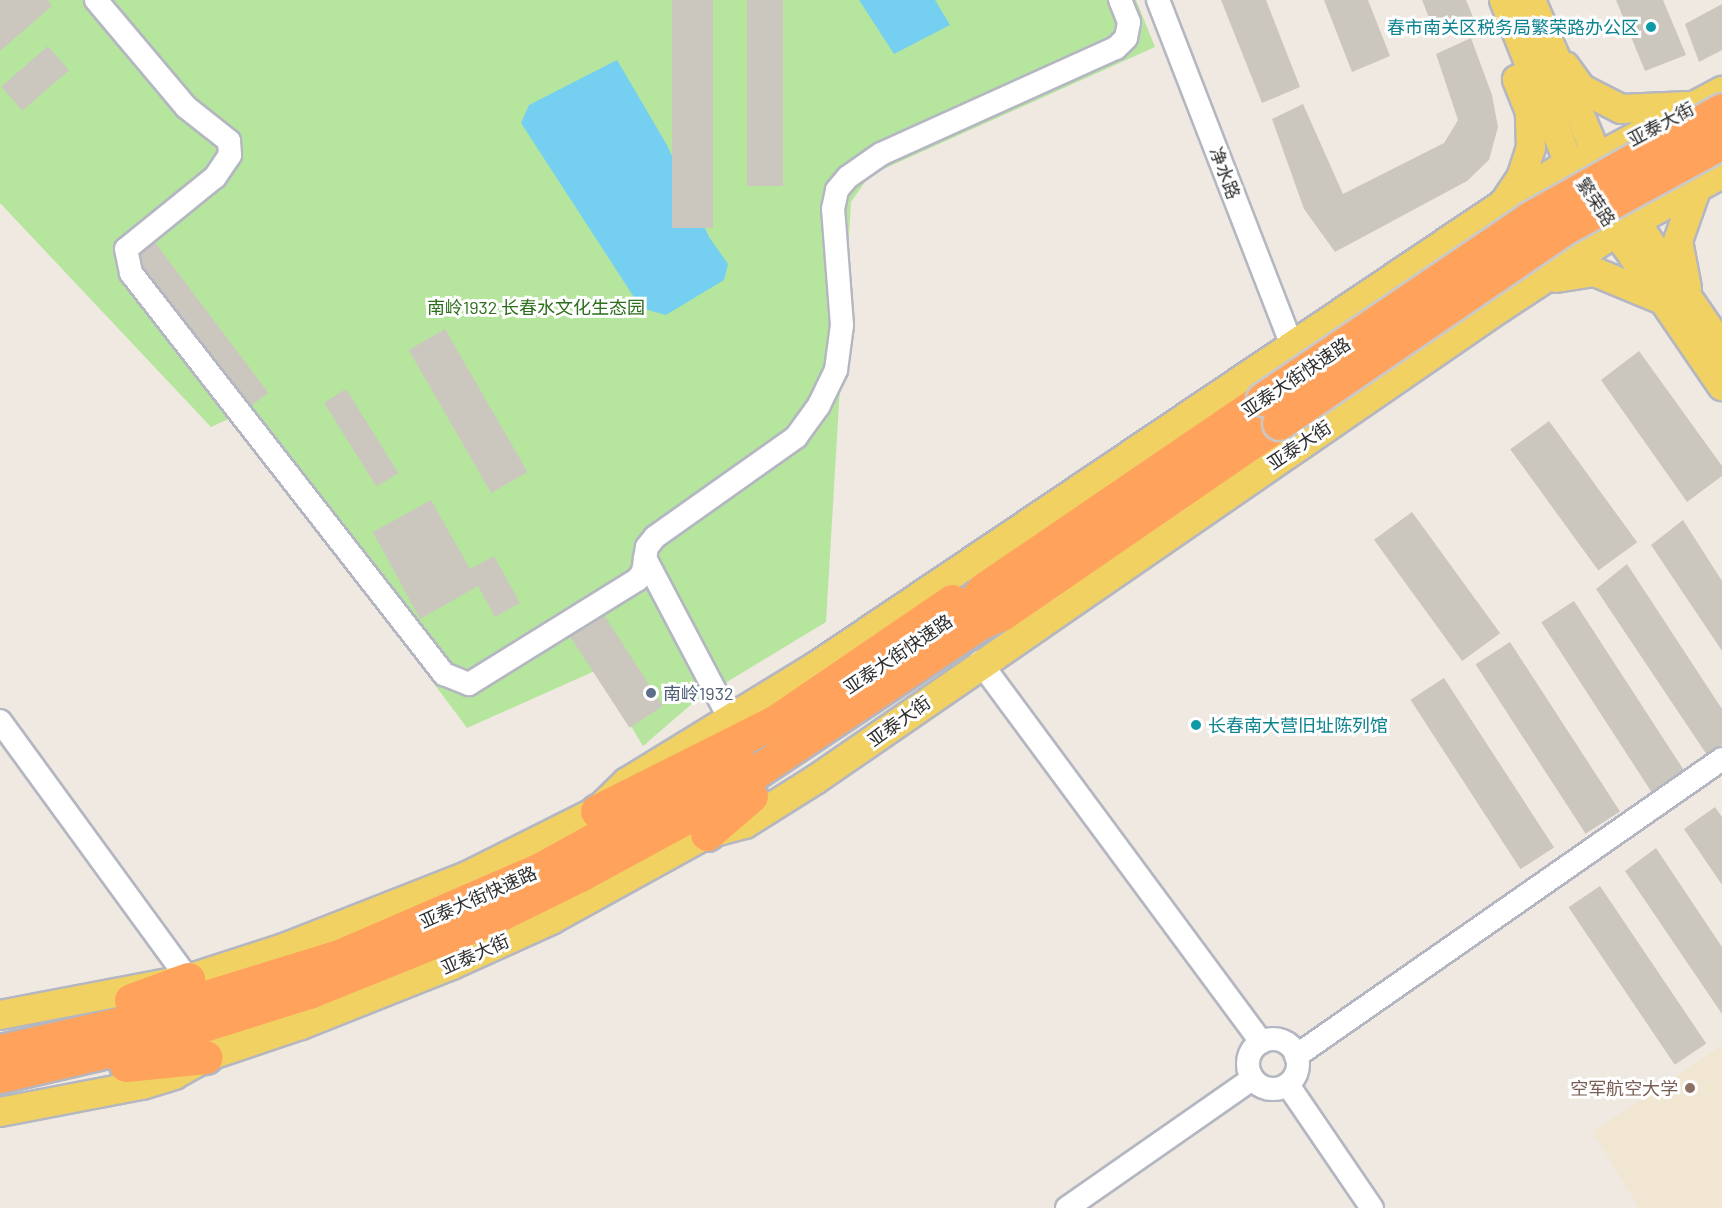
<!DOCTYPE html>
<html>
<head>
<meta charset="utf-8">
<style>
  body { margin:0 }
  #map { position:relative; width:1722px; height:1208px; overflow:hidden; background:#efe9e1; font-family:Barlow,"Noto Sans SC",sans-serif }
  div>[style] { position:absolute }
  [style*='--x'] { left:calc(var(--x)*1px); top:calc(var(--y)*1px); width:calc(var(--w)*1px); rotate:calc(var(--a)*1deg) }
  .education>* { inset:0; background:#f0e6d1 }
  .green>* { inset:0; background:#b6e59e }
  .water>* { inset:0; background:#75cff0 }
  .building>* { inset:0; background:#cbc7bf; transform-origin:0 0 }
  .roads { filter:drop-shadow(2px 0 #b4b7c1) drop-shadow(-2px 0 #b4b7c1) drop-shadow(0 2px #b4b7c1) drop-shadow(0 -2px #b4b7c1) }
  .minor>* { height:22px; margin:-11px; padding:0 11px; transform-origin:11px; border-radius:11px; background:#fff }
  .minor>.ring { margin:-11px; padding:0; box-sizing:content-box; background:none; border:22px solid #fff; border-radius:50% }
  .major>* { height:28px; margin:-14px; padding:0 14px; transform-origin:14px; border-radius:14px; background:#f2d163 }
  .highway>* { height:33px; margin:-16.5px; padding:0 16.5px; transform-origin:16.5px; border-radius:16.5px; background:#ffa35c }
  .bridges { filter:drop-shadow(2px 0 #c9c9c9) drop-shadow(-2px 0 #c9c9c9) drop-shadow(0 2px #c9c9c9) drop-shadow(0 -2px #c9c9c9) }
  .highway-bridge>* { height:33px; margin:-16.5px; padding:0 16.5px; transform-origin:16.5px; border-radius:16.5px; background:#ffa35c }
  .dots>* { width:16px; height:16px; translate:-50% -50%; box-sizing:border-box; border:3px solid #fff; border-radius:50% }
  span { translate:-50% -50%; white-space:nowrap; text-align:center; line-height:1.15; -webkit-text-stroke:6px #fff; paint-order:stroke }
  .culture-label { font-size:18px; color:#0d838f }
  .right { translate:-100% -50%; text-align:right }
  .left { translate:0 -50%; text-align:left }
  .street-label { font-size:18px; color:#2e2e2e }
  .park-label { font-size:18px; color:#2c6e1b }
  .service-label { font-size:18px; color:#4e5e75 }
  .education-label { font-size:18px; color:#785e54 }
</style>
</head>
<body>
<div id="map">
  <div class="education">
    <div style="clip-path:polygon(1722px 1045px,1722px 1208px,1639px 1208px,1593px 1132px)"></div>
  </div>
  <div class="green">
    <div style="clip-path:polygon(0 0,1136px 0,1155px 47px,870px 175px,851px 202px,826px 622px,694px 702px,643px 746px,597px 670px,467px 728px,235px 416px,211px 427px,0 203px)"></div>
  </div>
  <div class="water">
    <div style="clip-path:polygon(859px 0,935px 0,950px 25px,894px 54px)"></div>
    <div style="clip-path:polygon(617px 60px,667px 145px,709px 237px,728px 264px,724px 280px,666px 315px,641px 308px,521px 123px,529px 105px)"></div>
  </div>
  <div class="building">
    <div style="clip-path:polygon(0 0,47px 0,52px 6px,0 51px)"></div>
    <div style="left:672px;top:0;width:41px;height:228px"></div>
    <div style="left:747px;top:0;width:36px;height:186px"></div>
    <div style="clip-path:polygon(1221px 0,1266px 0,1300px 87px,1262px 103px)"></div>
    <div style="clip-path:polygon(1324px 0,1368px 0,1390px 56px,1352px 72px)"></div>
    <div style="clip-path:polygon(1422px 0,1466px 0,1475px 22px,1437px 38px)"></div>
    <div style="clip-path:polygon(1616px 0,1663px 0,1686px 55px,1645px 71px)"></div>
    <div style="clip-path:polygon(1722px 4px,1722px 50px,1699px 62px,1685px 24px)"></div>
    <div style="clip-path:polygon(1471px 38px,1492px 95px,1498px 127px,1489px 160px,1467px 181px,1335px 252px,1304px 209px,1272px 119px,1303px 104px,1343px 194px,1444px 143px,1458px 120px,1436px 54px)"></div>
    <div style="left:48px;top:46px;width:32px;height:62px;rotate:49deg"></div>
    <div style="left:154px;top:241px;width:190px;height:29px;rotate:53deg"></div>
    <div style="left:445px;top:329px;width:165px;height:42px;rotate:60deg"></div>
    <div style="clip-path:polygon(1639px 351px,1722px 466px,1722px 476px,1687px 502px,1601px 380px)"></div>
    <div style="left:346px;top:389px;width:99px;height:26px;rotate:58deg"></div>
    <div style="left:1549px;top:421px;width:150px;height:48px;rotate:54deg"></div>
    <div style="clip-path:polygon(431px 500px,470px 569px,494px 556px,520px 603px,495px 617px,478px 586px,420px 619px,373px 532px)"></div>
    <div style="left:1412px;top:512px;width:150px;height:47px;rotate:54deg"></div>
    <div style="clip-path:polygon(1683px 520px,1722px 581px,1722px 651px,1651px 545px)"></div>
    <div style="clip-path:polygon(1627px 564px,1722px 709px,1722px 745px,1707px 755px,1596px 589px)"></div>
    <div style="left:1574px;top:601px;width:202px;height:39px;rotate:57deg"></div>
    <div style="left:602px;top:612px;width:112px;height:40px;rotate:57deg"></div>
    <div style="left:1510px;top:642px;width:202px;height:41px;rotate:57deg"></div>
    <div style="left:1444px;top:678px;width:202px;height:40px;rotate:57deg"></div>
    <div style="clip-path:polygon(1715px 807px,1722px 817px,1722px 885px,1684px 829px)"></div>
    <div style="clip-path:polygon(1656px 848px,1722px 947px,1722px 1014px,1625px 871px)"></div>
    <div style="left:1600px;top:886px;width:190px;height:38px;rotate:56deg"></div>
  </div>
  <div class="roads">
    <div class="minor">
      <div style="--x:96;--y:0;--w:140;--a:49.9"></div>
      <div style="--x:186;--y:107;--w:55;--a:38.3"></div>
      <div style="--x:229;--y:141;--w:14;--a:86"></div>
      <div style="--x:230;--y:155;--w:27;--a:124"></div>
      <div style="--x:215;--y:177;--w:114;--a:141"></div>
      <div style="--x:126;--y:249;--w:25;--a:78"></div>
      <div style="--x:131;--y:273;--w:509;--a:52.03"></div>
      <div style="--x:444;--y:674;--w:27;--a:22"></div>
      <div style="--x:469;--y:684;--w:198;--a:-31.8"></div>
      <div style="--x:637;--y:580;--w:10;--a:-53"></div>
      <div style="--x:643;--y:572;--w:25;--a:-81"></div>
      <div style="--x:647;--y:547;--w:13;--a:-51"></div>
      <div style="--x:655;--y:537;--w:173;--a:-35.3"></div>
      <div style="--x:796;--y:437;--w:39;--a:-54"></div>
      <div style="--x:819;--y:405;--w:39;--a:-64"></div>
      <div style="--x:836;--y:370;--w:45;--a:-82.4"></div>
      <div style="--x:842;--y:325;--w:116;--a:-94.4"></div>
      <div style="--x:833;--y:209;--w:19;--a:-78"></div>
      <div style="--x:837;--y:190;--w:17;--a:-50"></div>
      <div style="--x:848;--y:177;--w:40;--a:-34.9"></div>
      <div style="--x:881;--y:154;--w:258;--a:-24.3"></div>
      <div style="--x:1116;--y:48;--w:14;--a:-45"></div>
      <div style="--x:1126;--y:38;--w:16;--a:-79"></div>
      <div style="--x:1129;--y:22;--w:24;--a:-112"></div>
      <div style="--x:1158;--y:0;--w:371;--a:68.8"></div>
      <div style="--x:645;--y:558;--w:182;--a:62.2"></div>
      <div style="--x:980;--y:662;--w:473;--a:53.5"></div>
      <div style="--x:0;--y:721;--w:319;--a:53.9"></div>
      <div class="ring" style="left:1248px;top:1039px;width:28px;height:28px"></div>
      <div style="--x:1296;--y:1056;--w:519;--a:-34.88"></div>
      <div style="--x:1288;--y:1085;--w:149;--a:55.7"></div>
      <div style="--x:1067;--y:1208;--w:226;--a:-34.9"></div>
    </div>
    <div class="major">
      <div style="--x:1504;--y:0;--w:175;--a:68.3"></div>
      <div style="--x:1569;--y:163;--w:17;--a:54"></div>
      <div style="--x:1531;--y:0;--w:189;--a:67"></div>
      <div style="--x:1565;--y:66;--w:29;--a:54"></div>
      <div style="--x:1582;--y:89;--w:44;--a:27.1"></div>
      <div style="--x:1621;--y:109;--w:67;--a:-2.6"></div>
      <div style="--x:1506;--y:200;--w:27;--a:-56"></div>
      <div style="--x:1521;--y:178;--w:32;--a:-72"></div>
      <div style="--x:1531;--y:148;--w:36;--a:-92"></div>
      <div style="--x:1530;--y:112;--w:35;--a:-112"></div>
      <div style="--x:1626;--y:208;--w:169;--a:55.4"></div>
      <div style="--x:1607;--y:218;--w:204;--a:55.6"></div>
      <div style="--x:1556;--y:278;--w:39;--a:-9"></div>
      <div style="--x:1595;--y:272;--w:70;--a:22.6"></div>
      <div style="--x:1687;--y:288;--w:48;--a:-100.8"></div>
      <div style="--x:1678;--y:241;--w:57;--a:-70.6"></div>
      <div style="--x:0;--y:1015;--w:191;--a:-10.8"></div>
      <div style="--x:188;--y:979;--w:101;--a:-17.9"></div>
      <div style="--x:284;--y:948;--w:197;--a:-21.5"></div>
      <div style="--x:467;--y:876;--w:145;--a:-26.6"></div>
      <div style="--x:597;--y:811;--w:42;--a:-44"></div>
      <div style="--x:627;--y:782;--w:220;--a:-31.5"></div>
      <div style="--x:815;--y:667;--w:829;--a:-33.94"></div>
      <div style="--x:1503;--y:204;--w:78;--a:-31.8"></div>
      <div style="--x:1569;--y:163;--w:27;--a:-10"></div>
      <div style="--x:1596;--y:158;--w:143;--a:-28"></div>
      <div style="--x:0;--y:1112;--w:145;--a:-10.8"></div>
      <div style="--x:142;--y:1085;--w:34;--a:-17"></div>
      <div style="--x:174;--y:1075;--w:37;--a:-29"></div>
      <div style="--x:206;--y:1057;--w:100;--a:-18.6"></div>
      <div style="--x:301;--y:1025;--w:162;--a:-21.7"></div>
      <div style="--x:452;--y:965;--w:109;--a:-24.4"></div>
      <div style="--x:551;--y:920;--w:178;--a:-28.9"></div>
      <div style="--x:707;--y:834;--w:39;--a:-15"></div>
      <div style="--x:745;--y:824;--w:83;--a:-32.2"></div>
      <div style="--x:815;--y:780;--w:832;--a:-34.57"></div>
      <div style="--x:1500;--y:308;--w:139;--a:-33.2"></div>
      <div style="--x:1616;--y:232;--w:121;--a:-28.7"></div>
    </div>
    <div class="highway">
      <div style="--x:938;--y:626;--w:40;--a:-34"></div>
      <div style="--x:971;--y:604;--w:20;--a:-49"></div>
      <div style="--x:984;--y:589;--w:338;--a:-34.3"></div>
      <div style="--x:597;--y:811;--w:200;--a:-26.7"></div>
      <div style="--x:776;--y:721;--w:213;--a:-34.3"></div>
      <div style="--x:707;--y:834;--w:58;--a:-40.8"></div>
      <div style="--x:131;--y:1000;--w:61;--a:-20.2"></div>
      <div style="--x:0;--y:1051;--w:121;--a:-12.9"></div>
      <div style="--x:118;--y:1024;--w:231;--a:-17.1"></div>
      <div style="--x:339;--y:956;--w:221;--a:-23.4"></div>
      <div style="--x:542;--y:868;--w:224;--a:-28.9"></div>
      <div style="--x:126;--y:1065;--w:80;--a:-5.7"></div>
      <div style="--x:0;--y:1076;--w:163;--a:-13.1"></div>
      <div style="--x:159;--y:1039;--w:157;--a:-17.4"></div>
      <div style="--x:309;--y:992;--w:198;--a:-21.9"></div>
      <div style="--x:493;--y:918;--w:97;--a:-26.3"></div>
      <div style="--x:580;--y:875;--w:130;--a:-28.5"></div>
      <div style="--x:694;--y:813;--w:346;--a:-33.6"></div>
      <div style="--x:982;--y:622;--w:23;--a:-23"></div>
      <div style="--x:1003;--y:613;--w:335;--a:-34.5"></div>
    </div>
  </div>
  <div class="bridges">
    <div class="highway-bridge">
      <div style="--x:1263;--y:399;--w:323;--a:-34.1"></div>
      <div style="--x:1530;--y:218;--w:220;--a:-29.4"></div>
      <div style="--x:1279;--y:423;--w:350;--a:-34.3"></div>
      <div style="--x:1568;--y:226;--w:175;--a:-28.6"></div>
    </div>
  </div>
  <div class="dots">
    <div style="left:1651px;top:27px;background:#0f9aa8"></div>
    <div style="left:651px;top:693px;background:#5c6f8a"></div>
    <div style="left:1196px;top:725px;background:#0f9aa8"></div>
    <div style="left:1690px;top:1088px;background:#8d6e63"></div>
  </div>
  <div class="culture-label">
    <span class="right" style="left:1639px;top:27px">春市南关区税务局繁荣路办公区</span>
    <span class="left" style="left:1208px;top:725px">长春南大营旧址陈列馆</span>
  </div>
  <div class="street-label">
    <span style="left:1661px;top:124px;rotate:-28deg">亚泰大街</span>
    <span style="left:1225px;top:173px;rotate:69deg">净水路</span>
    <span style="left:1596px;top:202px;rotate:56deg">繁荣路</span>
    <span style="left:1296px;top:377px;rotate:-34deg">亚泰大街快速路</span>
    <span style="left:1299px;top:445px;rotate:-34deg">亚泰大街</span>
    <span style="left:898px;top:654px;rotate:-34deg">亚泰大街快速路</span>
    <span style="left:899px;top:721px;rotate:-36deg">亚泰大街</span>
    <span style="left:478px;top:897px;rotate:-24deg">亚泰大街快速路</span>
    <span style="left:475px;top:954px;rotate:-24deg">亚泰大街</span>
  </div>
  <div class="park-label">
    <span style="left:536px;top:307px">南岭1932 长春水文化生态园</span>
  </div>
  <div class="service-label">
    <span class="left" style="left:663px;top:693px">南岭1932</span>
  </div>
  <div class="education-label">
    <span class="right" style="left:1678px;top:1088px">空军航空大学</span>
  </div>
</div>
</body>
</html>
